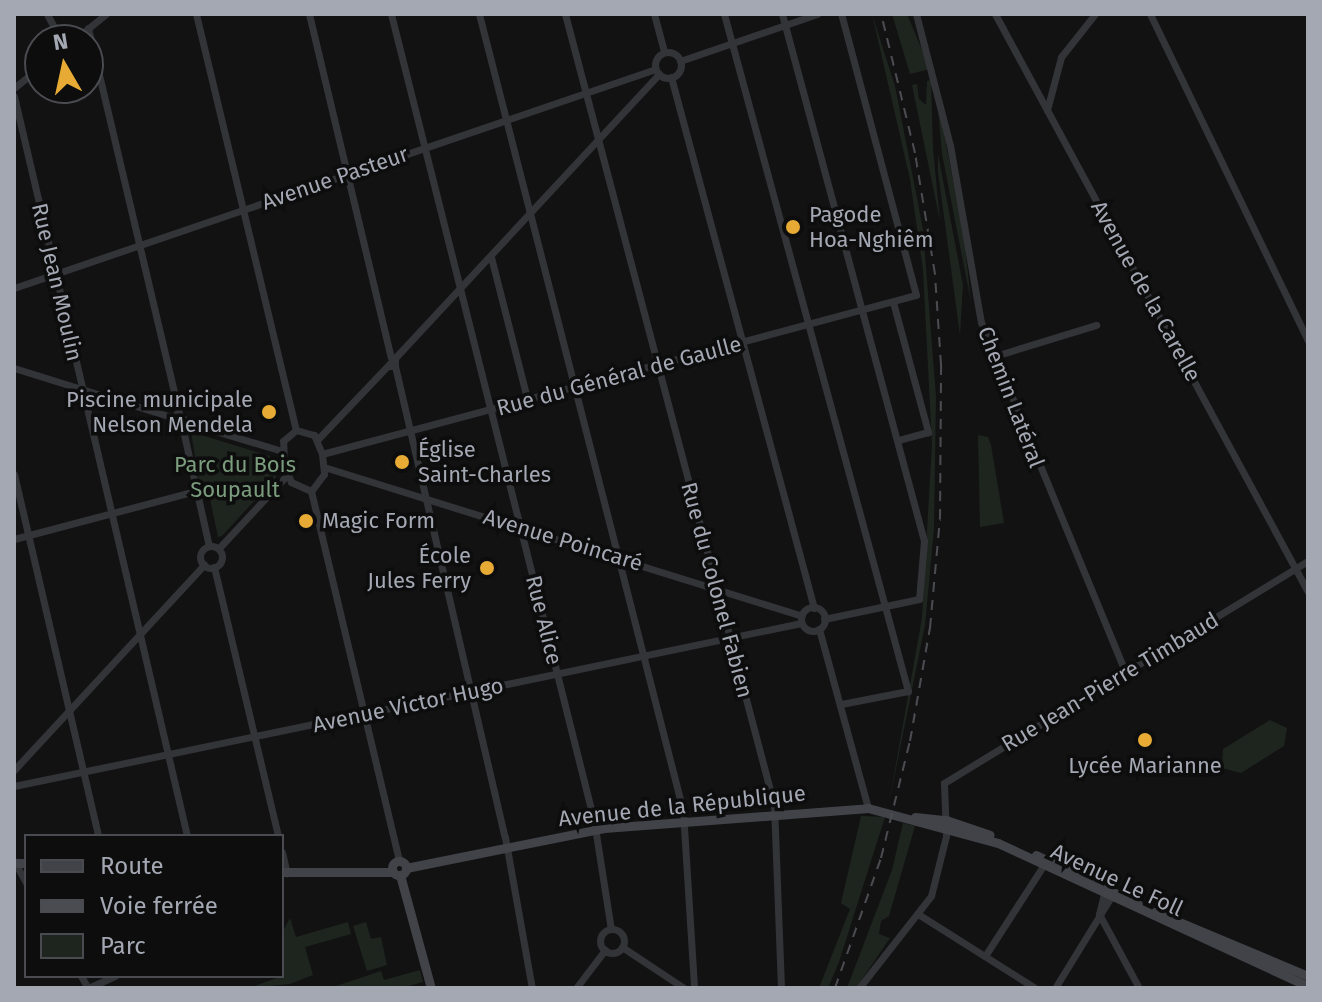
<!DOCTYPE html>
<html>
<head>
<meta charset="utf-8">
<style>
  body { margin:0 }
  #map { position:relative; width:1322px; height:1002px; overflow:hidden; background:#121213; font-family:"Fira Sans",sans-serif }
  div>[style] { position:absolute }
  [style*='--x'] { left:calc(var(--x)*1px); top:calc(var(--y)*1px); width:calc(var(--w)*1px); rotate:calc(var(--a)*1deg) }
  .green>* { inset:0; background:#1e251f }
  .street>* { height:7px; margin:-3.5px; padding:0 3.5px; transform-origin:3.5px; border-radius:3.5px; background:#333438 }
  .street>.ring { margin:-3.5px; padding:0; box-sizing:content-box; background:none; border:7px solid #333438; border-radius:50% }
  .secondary>* { height:9px; margin:-4.5px; padding:0 4.5px; transform-origin:4.5px; border-radius:4.5px; background:#414348 }
  .secondary>.ring { margin:-4.5px; padding:0; box-sizing:content-box; background:none; border:9px solid #414348; border-radius:50% }
  .rail>* { height:2px; margin-top:-1px; transform-origin:0; background:repeating-linear-gradient(90deg,#4a4c51 0 10px,transparent 0 18px) }
  .dots>* { width:22px; height:22px; translate:-50% -50%; box-sizing:border-box; border:4px solid #0d0d0e; border-radius:50% }
  span { translate:-50% -50%; white-space:nowrap; text-align:center; line-height:1.15; -webkit-text-stroke:7px #0d0d0e; paint-order:stroke }
  .street-label { font-size:22px; color:#a4a8b3 }
  .poi-label { font-size:22px; color:#a4a8b3 }
  .left { translate:0 -50%; text-align:left }
  .right { translate:-100% -50%; text-align:right }
  .park-label { font-size:22px; color:#7b9d7d }
  .frame { position:absolute; inset:0; border:16px solid #a4a8b3; pointer-events:none }
  .legend { position:absolute; left:24px; top:834px; width:260px; height:144px; box-sizing:border-box; background:#0d0d0e; border:2px solid #494b50; margin:0; padding:10px 14px; list-style:none; font-size:24px; color:#a4a8b3 }
  .legend li { display:flex; align-items:center; gap:16px; height:40px }
  .legend b { width:40px; border:2px solid #494b50 }
  .north { position:absolute; left:24px; top:24px; width:80px; height:80px; box-sizing:border-box; background:#0d0d0e; border:2px solid #494b50; border-radius:50%; rotate:351deg; font-size:22px; font-weight:700; line-height:32px; text-align:center; color:#a4a8b3 }
  .north::after { content:''; display:block; margin:auto; width:28px; height:36px; background:#e7ab35; clip-path:polygon(50% 0,100% 100%,50% 72%,0 100%) }
</style>
</head>
<body>
<div id="map">
  <div class="green">
    <div style="clip-path:polygon(872px 14px,895px 86px,923px 229px,936px 397px,934px 529px,925px 625px,889px 803px,922px 618px,932px 444px,923px 270px,910px 179px)"></div>
    <div style="clip-path:polygon(892px 14px,907px 14px,930px 69px,910px 74px)"></div>
    <div style="clip-path:polygon(931px 80px,933px 149px,940px 221px,912px 85px,917px 84px,919px 99px,926px 105px,927px 81px)"></div>
    <div style="clip-path:polygon(937px 97px,964px 238px,971px 302px,942px 154px)"></div>
    <div style="clip-path:polygon(938px 154px,963px 285px,960px 335px,938px 172px)"></div>
    <div style="clip-path:polygon(191px 432px,270px 456px,276px 477px,222px 536px,218px 537px,209px 494px,201px 493px)"></div>
    <div style="clip-path:polygon(978px 435px,988px 437px,991px 445px,1004px 523px,980px 527px)"></div>
    <div style="clip-path:polygon(1270px 720px,1287px 728px,1284px 746px,1241px 773px,1222px 768px,1223px 749px)"></div>
    <div style="clip-path:polygon(861px 816px,885px 817px,839px 962px,828px 988px,819px 988px,850px 909px,841px 903px)"></div>
    <div style="clip-path:polygon(903px 823px,915px 826px,889px 916px,881px 921px,879px 934px,890px 938px,856px 988px,847px 988px,892px 870px)"></div>
    <div style="clip-path:polygon(290px 918px,296px 937px,348px 922px,351px 934px,305px 947px,313px 975px,290px 984px,249px 988px,282px 976px,282px 933px)"></div>
    <div style="clip-path:polygon(366px 922px,371px 939px,381px 937px,387px 965px,367px 971px,353px 926px)"></div>
    <div style="clip-path:polygon(420px 970px,423px 982px,402px 988px,330px 988px,381px 971px,384px 980px)"></div>
  </div>
  <div class="street">
    <div style="--x:47;--y:14;--w:30;--a:62"></div>
    <div style="--x:196;--y:14;--w:428;--a:76.5"></div>
    <div style="--x:309;--y:14;--w:353;--a:76.6"></div>
    <div style="--x:391;--y:14;--w:832;--a:75.88"></div>
    <div style="--x:594;--y:821;--w:109;--a:81.1"></div>
    <div style="--x:479;--y:14;--w:823;--a:75.64"></div>
    <div style="--x:683;--y:811;--w:177;--a:86.4"></div>
    <div style="--x:565;--y:14;--w:818;--a:75.2"></div>
    <div style="--x:774;--y:805;--w:183;--a:87.8"></div>
    <div style="--x:654;--y:14;--w:39;--a:75"></div>
    <div style="--x:724;--y:14;--w:702;--a:74.8"></div>
    <div style="--x:908;--y:691;--w:68;--a:169"></div>
    <div style="--x:782;--y:14;--w:546;--a:74.92"></div>
    <div style="--x:924;--y:541;--w:58;--a:94.9"></div>
    <div style="--x:919;--y:599;--w:97;--a:168.1"></div>
    <div style="--x:916;--y:14;--w:135;--a:75.5"></div>
    <div style="--x:950;--y:145;--w:180;--a:80.1"></div>
    <div style="--x:981;--y:322;--w:380;--a:67.6"></div>
    <div style="--x:995;--y:14;--w:657;--a:61.56"></div>
    <div style="--x:1150;--y:14;--w:363;--a:64.2"></div>
    <div style="--x:88;--y:28;--w:397;--a:76.7"></div>
    <div style="--x:74;--y:40;--w:41;--a:-39.1"></div>
    <div class="ring" style="left:655px;top:52px;width:19px;height:19px"></div>
    <div style="--x:680;--y:61;--w:145;--a:-18.9"></div>
    <div style="--x:671;--y:77;--w:550;--a:74.93"></div>
    <div style="--x:14;--y:88;--w:33;--a:-39"></div>
    <div style="--x:14;--y:96;--w:760;--a:76.84"></div>
    <div style="--x:1047;--y:110;--w:55;--a:-75.2"></div>
    <div style="--x:1061;--y:57;--w:55;--a:-51.7"></div>
    <div style="--x:491;--y:257;--w:150;--a:75.7"></div>
    <div style="--x:14;--y:288;--w:678;--a:-18.84"></div>
    <div style="--x:893;--y:302;--w:135;--a:74.9"></div>
    <div style="--x:928;--y:432;--w:31;--a:165"></div>
    <div style="--x:995;--y:356;--w:106;--a:-17.1"></div>
    <div style="--x:395;--y:358;--w:388;--a:-47.1"></div>
    <div style="--x:395;--y:366;--w:484;--a:76.9"></div>
    <div style="--x:505;--y:837;--w:153;--a:79.9"></div>
    <div style="--x:14;--y:368;--w:164;--a:17.3"></div>
    <div style="--x:176;--y:414;--w:19;--a:32"></div>
    <div style="--x:192;--y:424;--w:94;--a:16.7"></div>
    <div style="--x:171;--y:417;--w:11;--a:80"></div>
    <div style="--x:173;--y:428;--w:13;--a:0"></div>
    <div style="--x:183;--y:430;--w:119;--a:77.4"></div>
    <div style="--x:296;--y:430;--w:19;--a:16"></div>
    <div style="--x:314;--y:435;--w:21;--a:67"></div>
    <div style="--x:322;--y:454;--w:20;--a:84"></div>
    <div style="--x:324;--y:474;--w:21;--a:127"></div>
    <div style="--x:311;--y:491;--w:22;--a:-156"></div>
    <div style="--x:291;--y:482;--w:19;--a:-111"></div>
    <div style="--x:284;--y:464;--w:23;--a:-92"></div>
    <div style="--x:283;--y:441;--w:17;--a:-40"></div>
    <div style="--x:317;--y:440;--w:113;--a:-46.4"></div>
    <div style="--x:395;--y:358;--w:8;--a:90"></div>
    <div style="--x:395;--y:366;--w:6;--a:180"></div>
    <div style="--x:322;--y:454;--w:615;--a:-14.99"></div>
    <div style="--x:916;--y:295;--w:291;--a:-104.9"></div>
    <div style="--x:324;--y:467;--w:500;--a:17.3"></div>
    <div style="--x:14;--y:474;--w:372;--a:76.9"></div>
    <div style="--x:311;--y:491;--w:380;--a:76.6"></div>
    <div style="--x:14;--y:539;--w:188;--a:-14.8"></div>
    <div class="ring" style="left:200px;top:546px;width:15px;height:15px"></div>
    <div style="--x:219;--y:548;--w:100;--a:-47"></div>
    <div style="--x:214;--y:567;--w:277;--a:76.6"></div>
    <div class="ring" style="left:801px;top:607px;width:17px;height:17px"></div>
    <div style="--x:819;--y:629;--w:186;--a:74.7"></div>
    <div style="--x:14;--y:770;--w:280;--a:-47.2"></div>
    <div style="--x:14;--y:786;--w:804;--a:-11.7"></div>
    <div style="--x:282;--y:852;--w:22;--a:77"></div>
    <div style="--x:14;--y:861;--w:25;--a:61"></div>
    <div style="--x:1105;--y:890;--w:25;--a:104"></div>
    <div style="--x:1099;--y:914;--w:84;--a:61.6"></div>
    <div style="--x:918;--y:914;--w:138;--a:32.3"></div>
    <div class="ring" style="left:600px;top:929px;width:17px;height:17px"></div>
    <div style="--x:622;--y:947;--w:74;--a:33.5"></div>
    <div style="--x:985;--y:956;--w:107;--a:-57.2"></div>
    <div style="--x:81;--y:976;--w:14;--a:60"></div>
    <div style="--x:88;--y:988;--w:30;--a:-24"></div>
    <div style="--x:576;--y:988;--w:48;--a:-52.7"></div>
    <div style="--x:859;--y:988;--w:117;--a:-52"></div>
    <div style="--x:931;--y:896;--w:62;--a:-76"></div>
    <div style="--x:946;--y:836;--w:53;--a:-92.2"></div>
    <div style="--x:944;--y:783;--w:426;--a:-31.4"></div>
    <div style="--x:1055;--y:988;--w:113;--a:-58.4"></div>
  </div>
  <div class="secondary">
    <div style="--x:915;--y:817;--w:31;--a:6"></div>
    <div style="--x:946;--y:820;--w:46;--a:18.8"></div>
    <div style="--x:1036;--y:855;--w:113;--a:25.7"></div>
    <div class="ring" style="left:392px;top:861px;width:5px;height:5px"></div>
    <div style="--x:14;--y:863;--w:12;--a:0"></div>
    <div style="--x:406;--y:868;--w:202;--a:-11.4"></div>
    <div style="--x:604;--y:828;--w:265;--a:-4.3"></div>
    <div style="--x:868;--y:808;--w:135;--a:15.1"></div>
    <div style="--x:998;--y:843;--w:341;--a:24.8"></div>
    <div style="--x:282;--y:872;--w:110;--a:0"></div>
    <div style="--x:400;--y:875;--w:117;--a:74.7"></div>
    <div style="--x:1155;--y:912;--w:166;--a:22.7"></div>
  </div>
  <div class="rail">
    <div style="--x:835;--y:988;--w:138;--a:-70.5"></div>
    <div style="--x:881;--y:858;--w:121;--a:-76.1"></div>
    <div style="--x:910;--y:741;--w:115;--a:-80"></div>
    <div style="--x:930;--y:628;--w:109;--a:-84.8"></div>
    <div style="--x:940;--y:519;--w:154;--a:-89.6"></div>
    <div style="--x:941;--y:365;--w:91;--a:-93.8"></div>
    <div style="--x:935;--y:274;--w:123;--a:-99.4"></div>
    <div style="--x:915;--y:153;--w:143;--a:-103.7"></div>
  </div>
  <div class="dots">
    <div style="left:793px;top:227px;background:#e7ab35"></div>
    <div style="left:269px;top:412px;background:#e7ab35"></div>
    <div style="left:402px;top:462px;background:#e7ab35"></div>
    <div style="left:306px;top:521px;background:#e7ab35"></div>
    <div style="left:487px;top:568px;background:#e7ab35"></div>
    <div style="left:1145px;top:740px;background:#e7ab35"></div>
  </div>
  <div class="street-label">
    <span style="left:335px;top:178px;rotate:-19deg">Avenue Pasteur</span>
    <span style="left:57px;top:282px;rotate:77deg">Rue Jean Moulin</span>
    <span style="left:1146px;top:291px;rotate:61deg">Avenue de la Carelle</span>
    <span style="left:619px;top:376px;rotate:-15deg">Rue du Général de Gaulle</span>
    <span style="left:1011px;top:397px;rotate:69deg">Chemin Latéral</span>
    <span style="left:563px;top:540px;rotate:17deg">Avenue Poincaré</span>
    <span style="left:717px;top:590px;rotate:75deg">Rue du Colonel Fabien</span>
    <span style="left:544px;top:620px;rotate:76deg">Rue Alice</span>
    <span style="left:1110px;top:682px;rotate:-31deg">Rue Jean-Pierre Timbaud</span>
    <span style="left:408px;top:705px;rotate:-12deg">Avenue Victor Hugo</span>
    <span style="left:682px;top:806px;rotate:-6deg">Avenue de la République</span>
    <span style="left:1117px;top:880px;rotate:25deg">Avenue Le Foll</span>
  </div>
  <div class="poi-label">
    <span class="left" style="left:809px;top:227px">Pagode<br>Hoa-Nghiêm</span>
    <span class="right" style="left:253px;top:412px">Piscine municipale<br>Nelson Mendela</span>
    <span class="left" style="left:418px;top:462px">Église<br>Saint-Charles</span>
    <span class="left" style="left:322px;top:521px">Magic Form</span>
    <span class="right" style="left:471px;top:568px">École<br>Jules Ferry</span>
    <span style="left:1145px;top:766px">Lycée Marianne</span>
  </div>
  <div class="park-label">
    <span style="left:235px;top:477px">Parc du Bois<br>Soupault</span>
  </div>
  <div class="frame"></div>
  <ul class="legend">
  <li><b style="height:10px;background:#414348"></b>Route</li>
  <li><b style="height:10px;background:#4a4c51"></b>Voie ferrée</li>
  <li><b style="height:22px;background:#1e251f"></b>Parc</li>
  </ul>
  <div class="north">N</div>
</div>
</body>
</html>
